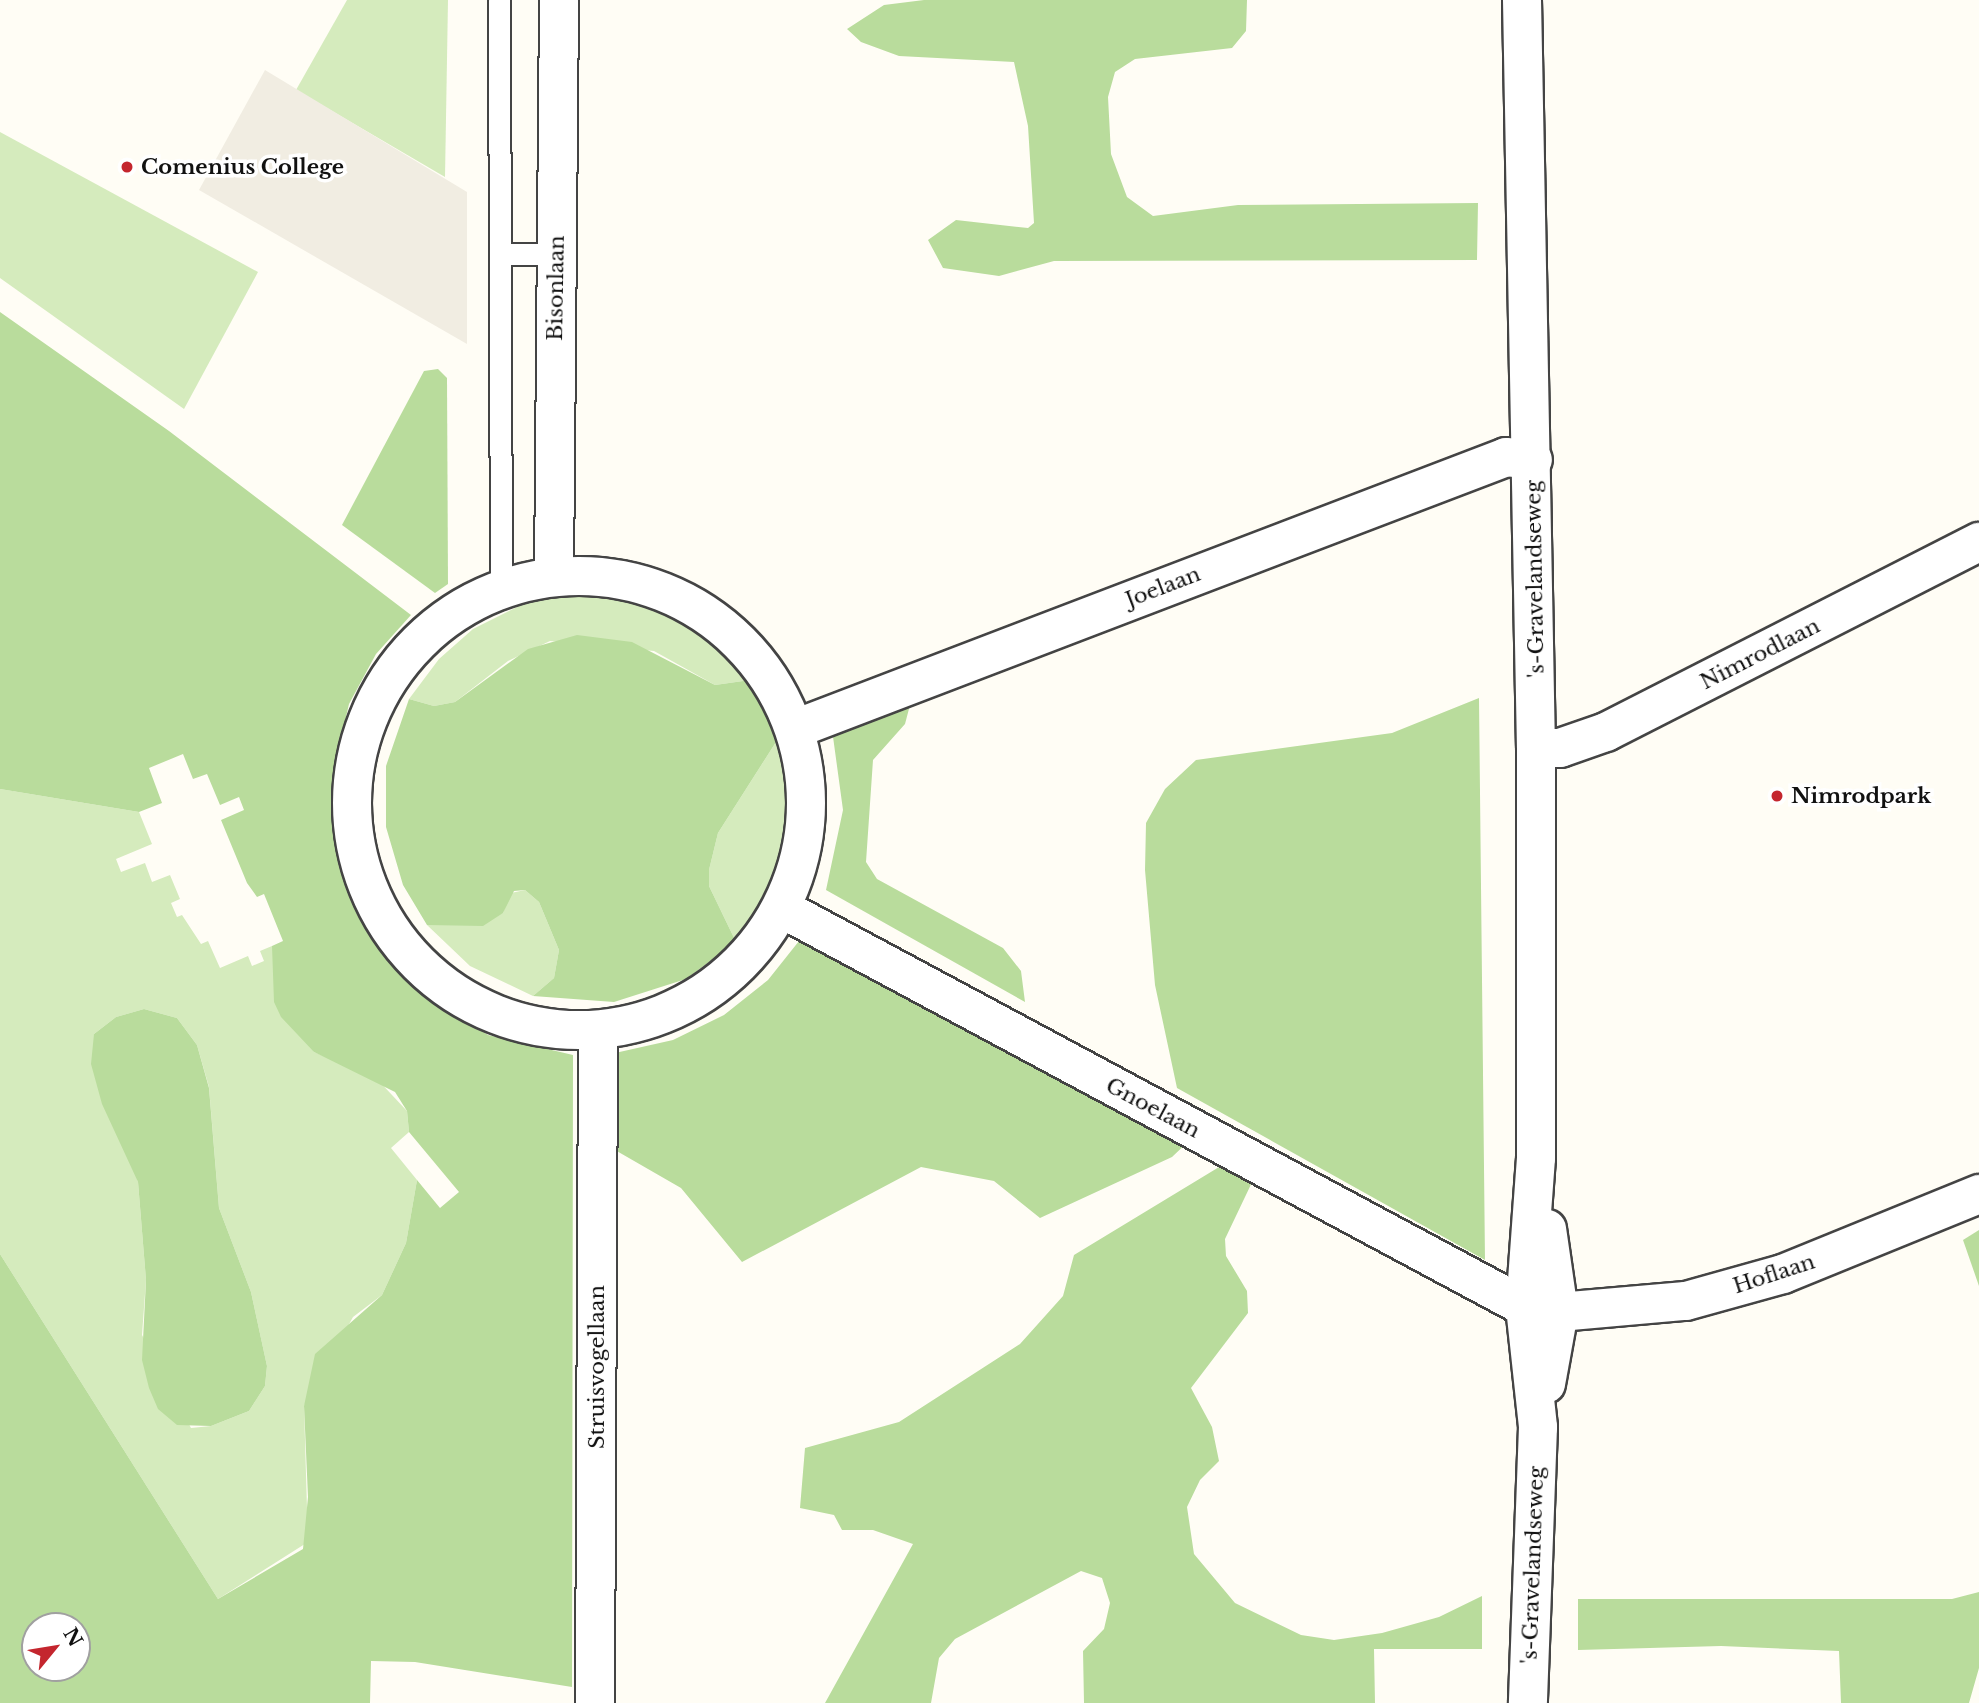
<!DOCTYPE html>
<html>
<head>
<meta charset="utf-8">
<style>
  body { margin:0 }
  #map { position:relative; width:1979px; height:1703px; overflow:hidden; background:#fffdf5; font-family:"Libre Baskerville",serif }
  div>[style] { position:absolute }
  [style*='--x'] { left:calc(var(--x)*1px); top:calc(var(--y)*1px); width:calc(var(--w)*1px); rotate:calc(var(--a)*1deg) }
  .green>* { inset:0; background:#d5ebbd }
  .forest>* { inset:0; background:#b9dc9c }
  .plaza>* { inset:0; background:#f1ede2 }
  .roads { filter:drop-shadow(2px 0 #444) drop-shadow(-2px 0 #444) drop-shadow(0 2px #444) drop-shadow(0 -2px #444) }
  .service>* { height:21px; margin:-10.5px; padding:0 10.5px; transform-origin:10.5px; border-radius:10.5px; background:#fff }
  .minor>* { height:38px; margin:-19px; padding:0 19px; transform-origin:19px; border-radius:19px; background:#fff }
  .minor>.ring { margin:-19px; padding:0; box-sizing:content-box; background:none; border:38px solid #fff; border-radius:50% }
  .tertiary>* { height:38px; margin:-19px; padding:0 19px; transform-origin:19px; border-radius:19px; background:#fff }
  .dots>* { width:19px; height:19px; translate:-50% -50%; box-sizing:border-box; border:4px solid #fff; border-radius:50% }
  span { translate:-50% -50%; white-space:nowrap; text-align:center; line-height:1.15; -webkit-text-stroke:7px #fff; paint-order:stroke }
  .poi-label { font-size:21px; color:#111; font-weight:700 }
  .left { translate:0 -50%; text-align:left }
  .street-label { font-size:21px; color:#111 }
  .north { position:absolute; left:21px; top:1612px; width:70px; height:70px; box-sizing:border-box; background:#fff; border:2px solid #a0a0a0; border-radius:50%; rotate:60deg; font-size:19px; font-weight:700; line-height:28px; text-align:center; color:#111 }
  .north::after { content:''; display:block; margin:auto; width:24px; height:32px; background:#c4262e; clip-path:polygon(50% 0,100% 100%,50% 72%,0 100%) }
</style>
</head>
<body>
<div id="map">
  <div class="green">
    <div style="clip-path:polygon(347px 0,448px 0,445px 177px,296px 90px)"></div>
    <div style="clip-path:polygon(0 132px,258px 272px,184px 409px,0 278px)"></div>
    <div style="clip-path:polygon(572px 593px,621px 595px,676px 612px,714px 635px,757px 679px,715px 685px,654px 651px,550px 641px,508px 661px,455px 702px,434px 706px,409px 699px,439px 659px,473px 629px,527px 602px)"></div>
    <div style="clip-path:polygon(783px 731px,795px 792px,788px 852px,763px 908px,736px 942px,709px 886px,709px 870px,718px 833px)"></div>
    <div style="clip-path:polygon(evenodd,0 789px,139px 812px,152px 844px,116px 859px,121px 872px,145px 863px,152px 882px,170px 875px,180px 899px,171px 903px,177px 917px,182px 915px,201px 944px,208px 941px,220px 968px,248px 956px,252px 966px,264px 961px,260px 951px,272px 946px,314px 1052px,377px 1079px,407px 1111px,409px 1132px,391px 1148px,417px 1180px,406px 1243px,382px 1295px,353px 1317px,304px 1406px,308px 1542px,218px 1599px,0 1254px,0 789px,144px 1009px,177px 1018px,197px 1045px,209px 1087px,219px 1208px,251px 1292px,267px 1366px,265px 1386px,249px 1411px,211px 1426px,191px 1428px,142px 1335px,146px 1280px,138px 1182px,94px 1034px,116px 1017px,144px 1009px)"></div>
    <div style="clip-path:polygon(525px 890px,539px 902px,559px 950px,554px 978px,533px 996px,470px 966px,427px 925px,503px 913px,511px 893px)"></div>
  </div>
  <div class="forest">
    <div style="clip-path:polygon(924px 0,1247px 0,1246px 31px,1232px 48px,1135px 59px,1115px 72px,1108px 97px,1111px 154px,1127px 197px,1153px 216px,1238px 205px,1478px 203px,1477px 260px,1054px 261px,999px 276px,943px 268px,928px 240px,956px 220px,1028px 228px,1034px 223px,1028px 126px,1014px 62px,899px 56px,861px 42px,847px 29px,884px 5px)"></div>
    <div style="clip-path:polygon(evenodd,0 312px,169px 431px,411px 615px,376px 654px,349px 704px,332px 777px,333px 834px,354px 907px,409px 983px,488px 1035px,573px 1055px,572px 1687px,415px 1662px,371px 1661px,370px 1703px,0 1703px,0 1254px,218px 1599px,303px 1549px,308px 1497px,304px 1406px,315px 1354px,382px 1295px,406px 1243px,417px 1180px,440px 1208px,459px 1192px,409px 1132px,407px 1111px,395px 1092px,314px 1052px,281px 1017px,274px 1002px,272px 946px,283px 941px,264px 894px,257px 897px,247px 883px,221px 820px,244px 810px,239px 797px,220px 805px,207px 774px,193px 779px,183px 754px,149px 768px,162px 803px,139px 812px,0 789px,0 312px,35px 1626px,77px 1626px,77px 1668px,35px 1668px,35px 1626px)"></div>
    <div style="clip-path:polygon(438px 369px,447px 378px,448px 584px,435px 593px,342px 525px,424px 371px)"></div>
    <div style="clip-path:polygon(577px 635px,632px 642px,715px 685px,757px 679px,783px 731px,718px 833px,709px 870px,709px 886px,736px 942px,686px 979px,614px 1002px,533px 996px,554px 978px,559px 950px,539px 902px,525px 890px,514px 891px,503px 913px,483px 926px,427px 925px,403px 885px,386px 827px,386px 766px,409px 699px,434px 706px,455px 702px,528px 649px)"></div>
    <div style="clip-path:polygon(1479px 698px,1485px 1260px,1177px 1088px,1155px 985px,1145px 870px,1146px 823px,1165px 789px,1196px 760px,1392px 733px)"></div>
    <div style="clip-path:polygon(910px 705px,905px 724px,873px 760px,866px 862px,877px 879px,1003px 948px,1021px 971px,1025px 1002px,826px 890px,843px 810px,831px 722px)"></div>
    <div style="clip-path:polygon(803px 936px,1191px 1139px,1172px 1157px,1040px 1218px,994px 1181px,921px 1167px,742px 1262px,681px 1188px,615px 1150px,615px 1053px,673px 1040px,724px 1015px,768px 980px)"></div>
    <div style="clip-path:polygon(144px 1009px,177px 1018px,197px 1045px,209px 1088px,219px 1208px,251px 1292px,267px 1366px,265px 1386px,249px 1411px,211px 1426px,177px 1425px,158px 1409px,149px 1388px,142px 1360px,146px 1280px,138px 1182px,102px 1104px,91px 1064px,94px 1034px,116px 1017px)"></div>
    <div style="clip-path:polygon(1229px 1161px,1255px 1176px,1225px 1239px,1226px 1256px,1247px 1291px,1248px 1313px,1191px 1388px,1212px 1427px,1219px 1461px,1200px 1480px,1187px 1507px,1194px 1554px,1235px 1603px,1301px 1635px,1334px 1640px,1382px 1633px,1439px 1617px,1482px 1596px,1482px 1649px,1374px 1649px,1375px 1703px,1084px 1703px,1083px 1651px,1104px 1629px,1110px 1603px,1102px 1578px,1081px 1571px,955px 1639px,939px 1658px,931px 1703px,825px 1703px,913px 1544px,873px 1530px,842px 1530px,834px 1515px,800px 1508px,805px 1448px,899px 1422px,1020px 1344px,1063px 1296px,1074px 1255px)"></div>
    <div style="clip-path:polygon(1979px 1230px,1979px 1286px,1963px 1240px)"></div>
    <div style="clip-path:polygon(1979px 1592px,1979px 1668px,1969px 1703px,1841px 1703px,1839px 1651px,1721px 1646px,1578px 1650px,1578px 1599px,1952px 1599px)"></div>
  </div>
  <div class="plaza">
    <div style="clip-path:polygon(265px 70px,467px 192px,467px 344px,199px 190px)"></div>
  </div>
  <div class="roads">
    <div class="service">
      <div style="--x:499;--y:0;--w:588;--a:89.81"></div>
      <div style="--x:500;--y:254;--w:57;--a:0"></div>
    </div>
    <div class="minor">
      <div style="--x:554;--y:576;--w:576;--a:-89.5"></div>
      <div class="ring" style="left:352px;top:576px;width:416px;height:416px"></div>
      <div style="--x:795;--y:729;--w:761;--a:-20.93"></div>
      <div style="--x:1506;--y:457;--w:27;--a:6"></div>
      <div style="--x:1536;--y:748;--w:24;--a:0"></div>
      <div style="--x:1560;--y:748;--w:49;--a:-19.2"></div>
      <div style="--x:1606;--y:732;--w:419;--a:-27"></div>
      <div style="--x:781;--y:908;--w:844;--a:28.2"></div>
      <div style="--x:1559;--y:1312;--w:127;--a:-5"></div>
      <div style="--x:1686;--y:1301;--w:101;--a:-15.6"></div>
      <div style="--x:1783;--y:1274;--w:212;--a:-22.2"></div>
      <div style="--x:595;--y:1703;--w:673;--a:-89.74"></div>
    </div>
    <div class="tertiary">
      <div style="--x:1522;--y:0;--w:748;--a:88.93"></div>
      <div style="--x:1536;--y:748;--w:410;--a:90"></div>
      <div style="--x:1536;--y:1158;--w:149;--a:94.2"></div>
      <div style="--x:1525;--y:1307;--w:121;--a:83.8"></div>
      <div style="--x:1538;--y:1427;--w:276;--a:92.1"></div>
      <div style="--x:1546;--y:1384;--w:73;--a:-79.8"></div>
      <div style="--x:1559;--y:1312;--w:84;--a:-98.2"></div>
    </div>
  </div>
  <div class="dots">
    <div style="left:127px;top:167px;background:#c4262e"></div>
    <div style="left:1777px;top:796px;background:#c4262e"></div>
  </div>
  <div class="poi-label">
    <span class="left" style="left:141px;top:167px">Comenius College</span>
    <span class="left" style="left:1791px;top:796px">Nimrodpark</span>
  </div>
  <div class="street-label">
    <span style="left:556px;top:288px;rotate:-89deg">Bisonlaan</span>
    <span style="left:1535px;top:579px;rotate:-91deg">'s-Gravelandseweg</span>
    <span style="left:1163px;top:587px;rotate:-21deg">Joelaan</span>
    <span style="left:1760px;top:654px;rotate:-27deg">Nimrodlaan</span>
    <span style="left:1153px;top:1108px;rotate:28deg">Gnoelaan</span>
    <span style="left:1774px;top:1274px;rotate:-18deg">Hoflaan</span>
    <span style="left:597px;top:1367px;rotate:-90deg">Struisvogellaan</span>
    <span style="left:1533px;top:1565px;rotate:-88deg">'s-Gravelandseweg</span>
  </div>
  <div class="north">N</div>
</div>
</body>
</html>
